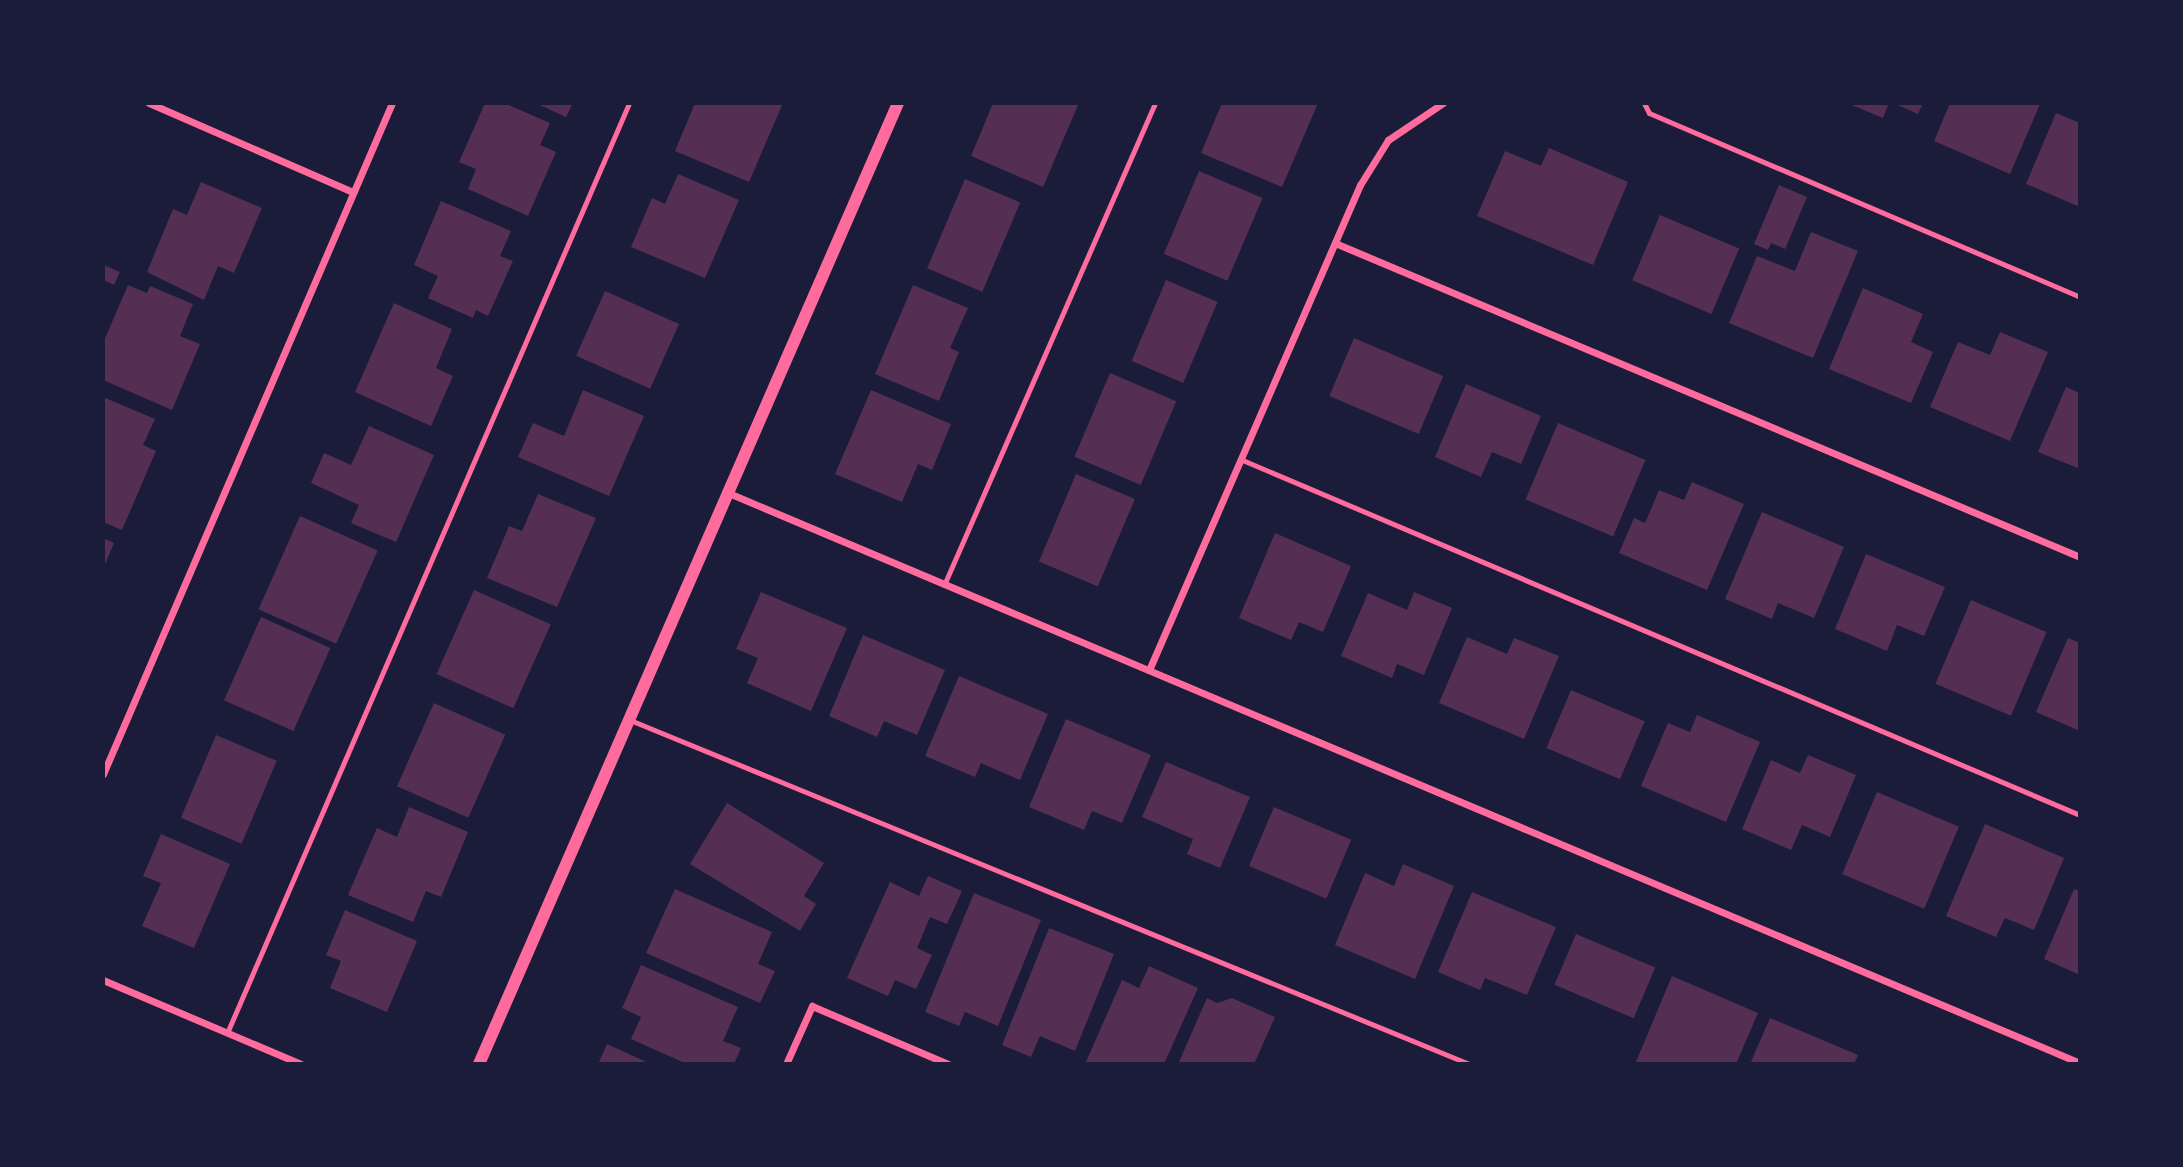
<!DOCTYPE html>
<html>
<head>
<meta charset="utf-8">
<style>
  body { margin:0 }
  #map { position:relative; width:2183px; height:1167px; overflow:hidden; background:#1b1b3a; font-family:Literata,serif }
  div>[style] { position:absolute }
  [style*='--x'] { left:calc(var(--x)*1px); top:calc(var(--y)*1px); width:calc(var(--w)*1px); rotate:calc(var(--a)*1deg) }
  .building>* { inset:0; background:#542f53; transform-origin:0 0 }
  .service>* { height:5px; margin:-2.5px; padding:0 2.5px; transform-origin:2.5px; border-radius:2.5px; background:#ff6b9d }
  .minor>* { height:7px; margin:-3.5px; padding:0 3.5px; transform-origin:3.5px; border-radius:3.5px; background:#ff6b9d }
  .tertiary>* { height:12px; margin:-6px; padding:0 6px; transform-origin:6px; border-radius:6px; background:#ff6b9d }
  span { translate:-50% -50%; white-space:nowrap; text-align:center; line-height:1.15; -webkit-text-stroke:7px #1b1b3a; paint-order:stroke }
  .frame { position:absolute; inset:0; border:105px solid #1b1b3a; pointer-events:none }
</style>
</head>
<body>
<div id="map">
  <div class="building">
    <div style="clip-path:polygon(485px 103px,504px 103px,550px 123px,540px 145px,556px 152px,528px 216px,468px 189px,476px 169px,459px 162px)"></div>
    <div style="clip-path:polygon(535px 103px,573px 103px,566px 117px)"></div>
    <div style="clip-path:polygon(695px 103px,783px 103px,749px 182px,675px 151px)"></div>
    <div style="clip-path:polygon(993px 103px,1078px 105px,1043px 187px,971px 156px)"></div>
    <div style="clip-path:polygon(1222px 103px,1318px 103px,1282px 187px,1201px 153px)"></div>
    <div style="clip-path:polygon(1847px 103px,1889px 103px,1883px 118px)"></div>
    <div style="clip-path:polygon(1893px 103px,1923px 103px,1918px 114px)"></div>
    <div style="clip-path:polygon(1950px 103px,2040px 104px,2010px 174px,1934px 141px)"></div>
    <div style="clip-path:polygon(2056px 113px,2080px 123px,2080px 207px,2026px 184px)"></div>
    <div style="clip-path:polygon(1549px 148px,1628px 182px,1593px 265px,1477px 216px,1505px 151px,1541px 166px)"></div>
    <div style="left:1199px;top:171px;width:69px;height:90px;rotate:23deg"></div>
    <div style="clip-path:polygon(678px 174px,739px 200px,705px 278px,631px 247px,652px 198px,665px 204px)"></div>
    <div style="left:965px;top:179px;width:60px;height:97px;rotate:23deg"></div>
    <div style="clip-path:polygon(201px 182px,262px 208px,234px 273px,218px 266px,204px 300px,147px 272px,173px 209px,187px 215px)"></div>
    <div style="clip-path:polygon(1779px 185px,1807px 197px,1785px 249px,1771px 243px,1768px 250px,1754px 244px)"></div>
    <div style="clip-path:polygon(441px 201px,511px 231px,500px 256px,513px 261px,488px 316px,476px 310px,473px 318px,428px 298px,438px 276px,414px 265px)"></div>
    <div style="left:1660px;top:215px;width:86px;height:71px;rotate:23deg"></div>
    <div style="clip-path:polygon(1811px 232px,1858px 251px,1813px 358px,1729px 323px,1757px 256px,1795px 271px)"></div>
    <div style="clip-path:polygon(104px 265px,120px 272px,114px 285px,103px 280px)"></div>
    <div style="left:1166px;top:280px;width:56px;height:88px;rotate:23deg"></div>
    <div style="clip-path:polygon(128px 285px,147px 293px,150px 286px,193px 304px,180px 336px,200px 344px,172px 410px,103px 380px,103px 343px)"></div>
    <div style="clip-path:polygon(913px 285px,968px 308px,950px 348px,959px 352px,939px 401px,875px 374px)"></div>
    <div style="clip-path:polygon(1863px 288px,1923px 314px,1911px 342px,1933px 352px,1911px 403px,1829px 369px)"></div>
    <div style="left:605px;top:291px;width:81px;height:71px;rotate:24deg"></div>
    <div style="clip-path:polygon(394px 303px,452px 329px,436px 368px,453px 376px,431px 426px,355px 392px)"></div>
    <div style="clip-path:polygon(2000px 332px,2048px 352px,2010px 441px,1930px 407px,1958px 342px,1990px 355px)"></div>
    <div style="left:1354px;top:338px;width:97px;height:63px;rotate:23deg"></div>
    <div style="left:1110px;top:373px;width:72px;height:91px;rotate:23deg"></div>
    <div style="clip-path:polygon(1466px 384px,1541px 416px,1521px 464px,1492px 452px,1481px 477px,1435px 457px)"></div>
    <div style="clip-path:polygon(2066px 387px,2080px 393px,2080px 469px,2038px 452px)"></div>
    <div style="clip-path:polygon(583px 390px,644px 416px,609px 496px,518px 457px,533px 423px,564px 436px)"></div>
    <div style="clip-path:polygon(871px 390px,951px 424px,932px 470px,918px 464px,902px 502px,835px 474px)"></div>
    <div style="clip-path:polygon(103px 397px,155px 419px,143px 445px,156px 451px,122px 530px,103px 522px)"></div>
    <div style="left:1558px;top:423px;width:95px;height:83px;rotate:23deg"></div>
    <div style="clip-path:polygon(369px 426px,434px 455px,396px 542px,351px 523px,359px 505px,311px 483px,324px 453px,351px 465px)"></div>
    <div style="left:1076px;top:474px;width:64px;height:95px;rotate:23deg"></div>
    <div style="clip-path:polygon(1692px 482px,1744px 504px,1707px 590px,1619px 553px,1634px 518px,1645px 523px,1659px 490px,1684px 500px)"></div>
    <div style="clip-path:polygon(538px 494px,596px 518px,557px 607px,487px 578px,509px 526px,522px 531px)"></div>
    <div style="clip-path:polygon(1762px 512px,1844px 547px,1814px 618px,1778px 603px,1772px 619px,1725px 599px)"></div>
    <div style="left:300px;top:516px;width:85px;height:102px;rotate:24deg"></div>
    <div style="clip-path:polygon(1275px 533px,1351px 566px,1323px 632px,1299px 622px,1291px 640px,1239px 618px)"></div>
    <div style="clip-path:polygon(103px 538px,114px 543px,103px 569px)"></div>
    <div style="clip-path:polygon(1866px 554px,1945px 587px,1924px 636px,1897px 625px,1887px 651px,1835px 629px)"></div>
    <div style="left:474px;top:590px;width:84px;height:92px;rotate:24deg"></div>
    <div style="clip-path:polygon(761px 592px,847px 628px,811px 711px,747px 683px,758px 658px,736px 649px)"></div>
    <div style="clip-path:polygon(1414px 592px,1452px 608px,1424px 675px,1397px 664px,1392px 678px,1341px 656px,1368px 593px,1407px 610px)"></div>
    <div style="left:1971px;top:600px;width:82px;height:91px;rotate:23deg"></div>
    <div style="left:261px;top:617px;width:76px;height:91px;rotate:24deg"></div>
    <div style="clip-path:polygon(863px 635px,945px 670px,917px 735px,884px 721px,877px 737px,829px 716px)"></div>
    <div style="clip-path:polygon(1467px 637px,1507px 654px,1514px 638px,1559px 656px,1524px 739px,1439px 703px)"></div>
    <div style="clip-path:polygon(2068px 638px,2080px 643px,2080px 731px,2036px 712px)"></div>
    <div style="clip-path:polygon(959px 676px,1048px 714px,1020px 780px,981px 763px,975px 777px,925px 756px)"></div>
    <div style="left:1571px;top:690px;width:80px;height:63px;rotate:23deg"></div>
    <div style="left:434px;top:703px;width:78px;height:91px;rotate:24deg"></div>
    <div style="clip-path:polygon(1697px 715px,1760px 742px,1726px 822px,1641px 786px,1668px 723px,1690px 732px)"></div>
    <div style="clip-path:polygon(1066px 719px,1151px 755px,1122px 823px,1092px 811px,1084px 830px,1029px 807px)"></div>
    <div style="left:216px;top:735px;width:66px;height:90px;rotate:23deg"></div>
    <div style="clip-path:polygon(1808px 755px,1856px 775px,1830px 837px,1802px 825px,1791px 850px,1742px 829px,1771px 760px,1800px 773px)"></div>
    <div style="clip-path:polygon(1166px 762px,1250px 797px,1220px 868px,1187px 854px,1193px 839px,1142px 817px)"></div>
    <div style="left:1877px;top:792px;width:89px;height:89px;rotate:23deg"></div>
    <div style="clip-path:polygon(727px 803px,824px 863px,804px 896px,816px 904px,800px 931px,690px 864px)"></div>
    <div style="clip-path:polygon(409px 807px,468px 832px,441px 897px,426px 891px,413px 922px,348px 895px,377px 828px,397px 837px)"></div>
    <div style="left:1274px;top:807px;width:84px;height:64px;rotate:23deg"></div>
    <div style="clip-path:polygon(1985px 824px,2064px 858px,2034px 930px,2005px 918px,1996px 937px,1946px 916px)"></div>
    <div style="clip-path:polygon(161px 834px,230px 864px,194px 948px,142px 926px,161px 883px,143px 876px)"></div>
    <div style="clip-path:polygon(1403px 864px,1454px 886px,1415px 979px,1335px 945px,1365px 873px,1394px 886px)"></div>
    <div style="clip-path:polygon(928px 876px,962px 891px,947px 924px,930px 917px,917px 948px,932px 955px,916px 989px,895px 980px,888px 996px,847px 978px,890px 882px,919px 896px)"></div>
    <div style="clip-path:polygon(675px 889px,772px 932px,758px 964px,775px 971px,760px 1003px,646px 953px)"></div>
    <div style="clip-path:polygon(2074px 889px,2080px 891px,2080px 975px,2044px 959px)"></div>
    <div style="clip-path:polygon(1472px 892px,1556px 927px,1527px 995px,1485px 978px,1480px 990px,1438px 972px)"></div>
    <div style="clip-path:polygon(974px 893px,1041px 920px,998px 1026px,965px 1012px,959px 1026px,925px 1012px)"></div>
    <div style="clip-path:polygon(345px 910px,417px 941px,387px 1012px,330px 988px,341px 961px,326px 955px)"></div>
    <div style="clip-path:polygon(1049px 928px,1114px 954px,1075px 1051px,1040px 1036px,1031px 1057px,1002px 1045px)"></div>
    <div style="left:1576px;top:934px;width:86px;height:55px;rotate:23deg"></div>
    <div style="clip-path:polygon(641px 965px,738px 1007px,723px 1041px,741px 1048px,734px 1064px,687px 1064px,631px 1039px,641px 1017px,622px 1008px)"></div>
    <div style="clip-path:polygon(1149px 966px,1198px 988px,1164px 1064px,1085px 1064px,1122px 980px,1139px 988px)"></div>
    <div style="clip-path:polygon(1672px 976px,1758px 1013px,1736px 1064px,1635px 1064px)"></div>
    <div style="clip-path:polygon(1207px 998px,1217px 1003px,1232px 998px,1275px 1017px,1254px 1064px,1178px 1064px)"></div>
    <div style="clip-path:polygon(1770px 1018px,1858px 1055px,1854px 1064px,1750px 1064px)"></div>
    <div style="clip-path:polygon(607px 1044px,651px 1064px,598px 1064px)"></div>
  </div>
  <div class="service">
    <div style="--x:1644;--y:103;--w:11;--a:63"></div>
    <div style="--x:1649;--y:113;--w:469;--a:23.1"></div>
    <div style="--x:1240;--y:459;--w:912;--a:22.97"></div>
    <div style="--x:944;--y:585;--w:526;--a:-66.36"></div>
    <div style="--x:630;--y:720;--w:907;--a:22.29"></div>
    <div style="--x:227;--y:1033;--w:1013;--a:-66.62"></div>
  </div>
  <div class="minor">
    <div style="--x:149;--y:103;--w:223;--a:23.6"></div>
    <div style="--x:1335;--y:243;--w:808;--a:22.85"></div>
    <div style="--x:731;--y:494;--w:1464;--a:22.87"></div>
    <div style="--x:1149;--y:670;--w:529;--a:-66.49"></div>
    <div style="--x:1360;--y:185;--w:53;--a:-58.1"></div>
    <div style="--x:1388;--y:140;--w:66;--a:-33.9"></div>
    <div style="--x:103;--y:774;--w:731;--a:-66.7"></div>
    <div style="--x:103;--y:980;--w:215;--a:23"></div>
    <div style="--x:786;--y:1064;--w:64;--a:-65.9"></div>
    <div style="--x:812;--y:1006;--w:148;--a:23.1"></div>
  </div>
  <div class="tertiary">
    <div style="--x:479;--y:1064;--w:1048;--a:-66.44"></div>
  </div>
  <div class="frame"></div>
</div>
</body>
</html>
